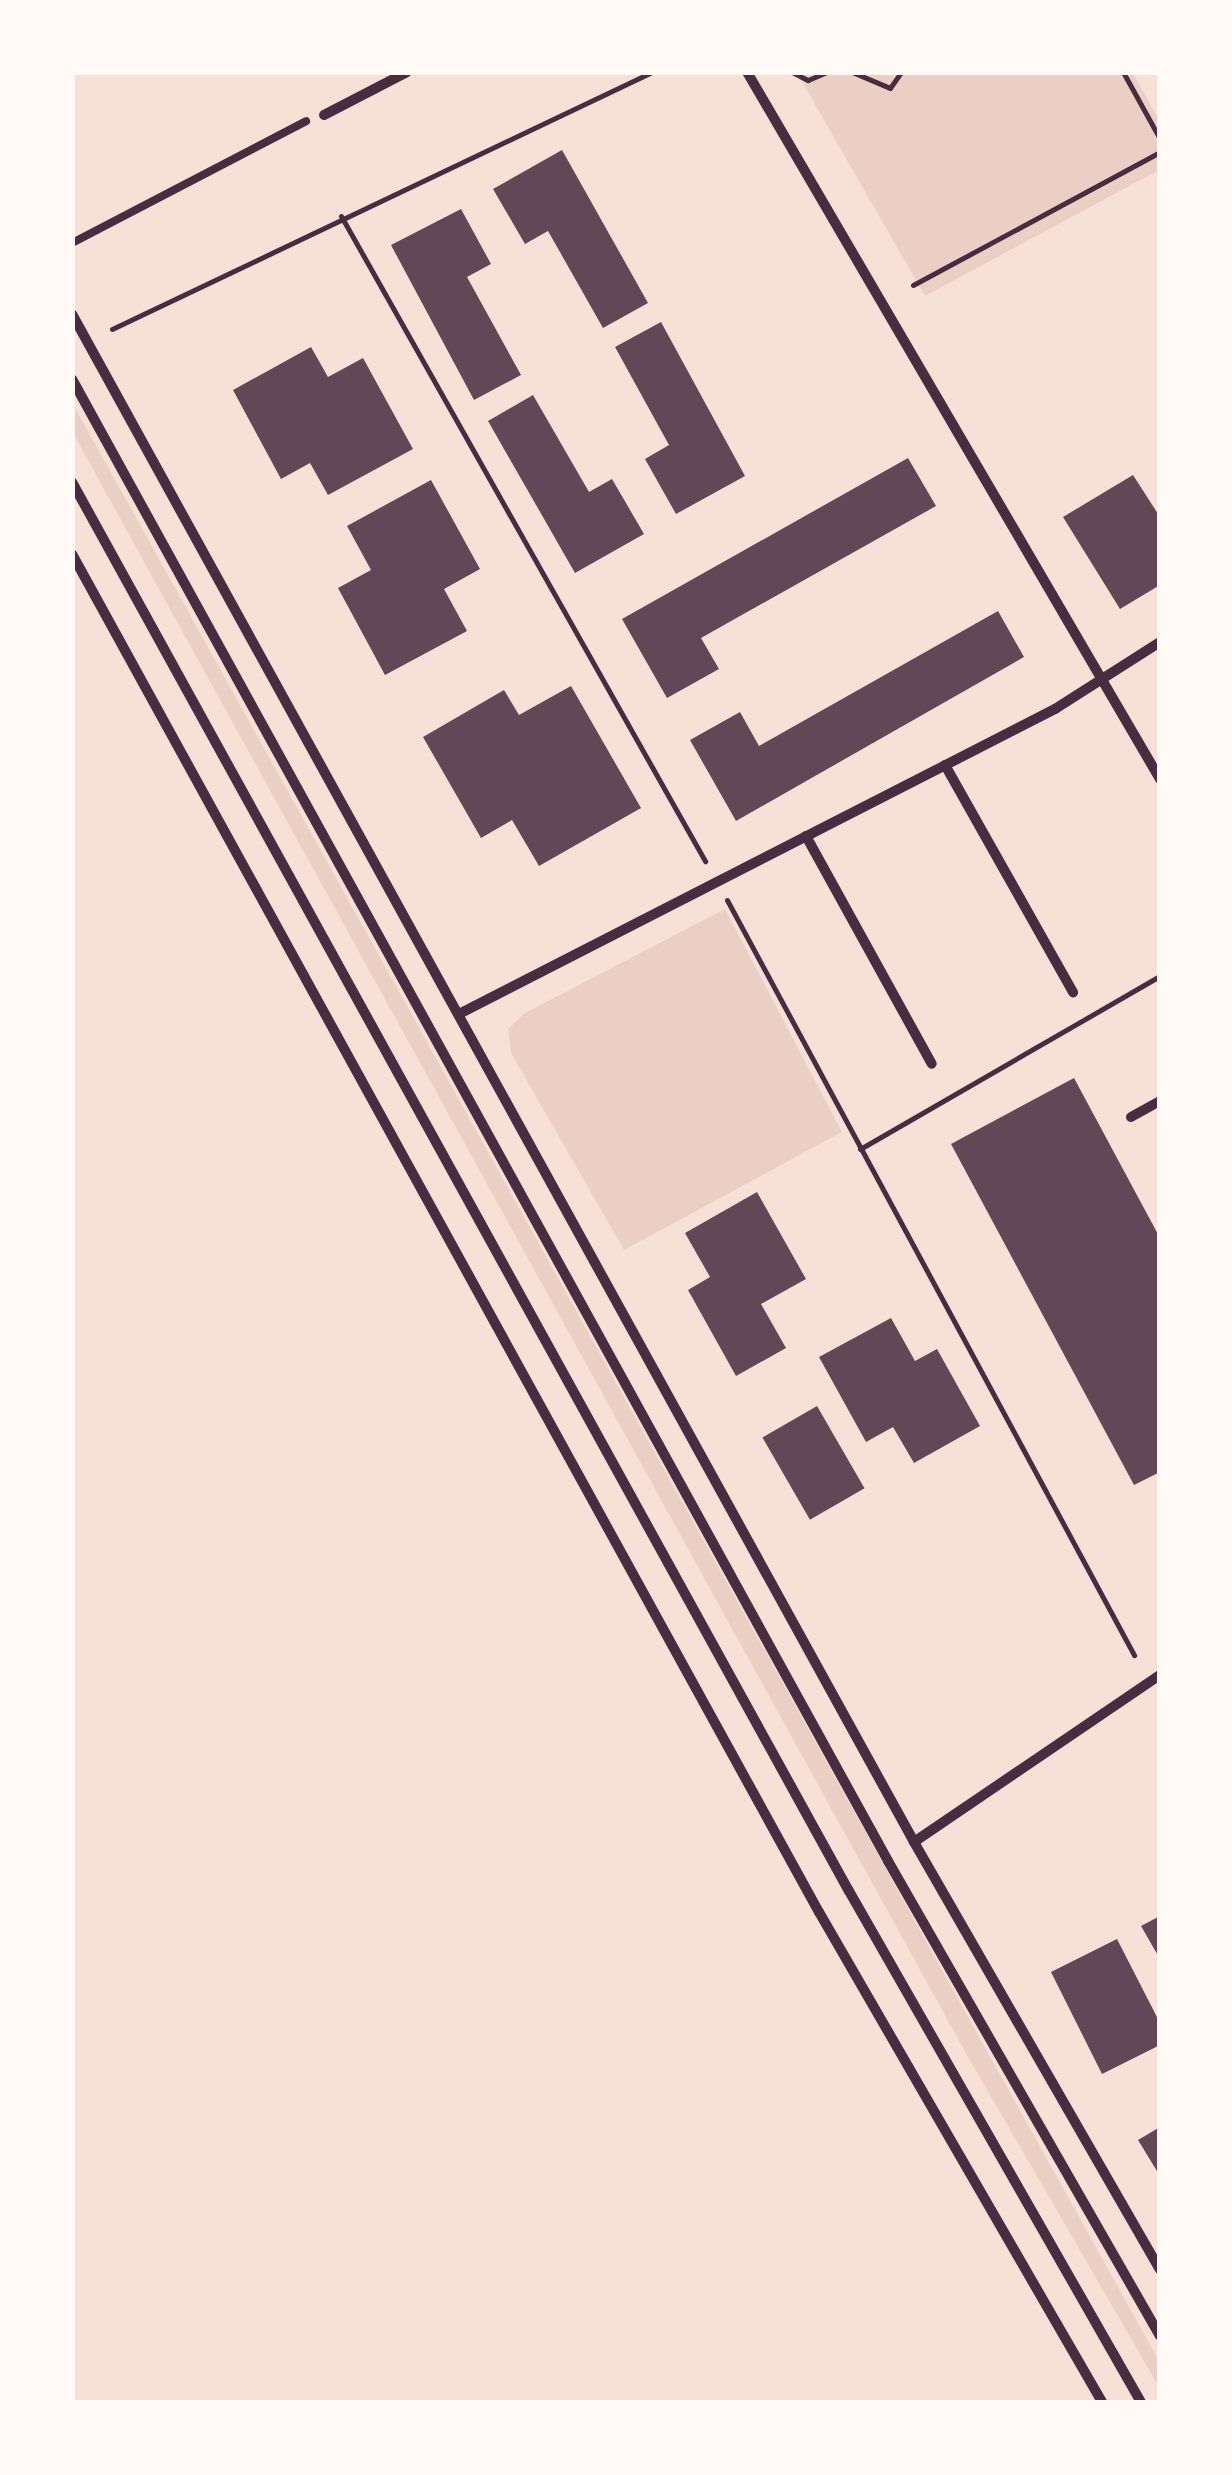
<!DOCTYPE html>
<html>
<head>
<meta charset="utf-8">
<style>
  body { margin:0 }
  #map { position:relative; width:1232px; height:2475px; overflow:hidden; background:#f7e1d7; font-family:"Archivo Narrow",sans-serif }
  div>[style] { position:absolute }
  [style*='--x'] { left:calc(var(--x)*1px); top:calc(var(--y)*1px); width:calc(var(--w)*1px); rotate:calc(var(--a)*1deg) }
  .green>* { inset:0; background:#ebcfc5 }
  .building>* { inset:0; background:#644757; transform-origin:0 0 }
  .path>* { height:5px; margin:-2.5px; padding:0 2.5px; transform-origin:2.5px; border-radius:2.5px; background:#4a2c40 }
  .service>* { height:8px; margin:-4px; padding:0 4px; transform-origin:4px; border-radius:4px; background:#4a2c40 }
  .minor>* { height:10px; margin:-5px; padding:0 5px; transform-origin:5px; border-radius:5px; background:#4a2c40 }
  span { translate:-50% -50%; white-space:nowrap; text-align:center; line-height:1.15; -webkit-text-stroke:9px #fffaf5; paint-order:stroke }
  .frame { position:absolute; inset:0; border:75px solid #fffaf5; pointer-events:none }
</style>
</head>
<body>
<div id="map">
  <div class="green">
    <div style="clip-path:polygon(797px 73px,1133px 73px,1159px 120px,1159px 170px,925px 296px)"></div>
    <div style="clip-path:polygon(73px 404px,1159px 2361px,1159px 2387px,967px 2055px,73px 433px)"></div>
    <div style="clip-path:polygon(725px 909px,842px 1132px,624px 1250px,511px 1053px,508px 1029px,525px 1013px)"></div>
  </div>
  <div class="building">
    <div style="clip-path:polygon(562px 150px,648px 303px,603px 328px,548px 231px,525px 244px,493px 189px)"></div>
    <div style="clip-path:polygon(461px 209px,491px 264px,467px 277px,521px 375px,474px 400px,391px 245px)"></div>
    <div style="clip-path:polygon(661px 322px,745px 476px,676px 514px,645px 459px,669px 445px,615px 347px)"></div>
    <div style="clip-path:polygon(311px 347px,328px 377px,363px 358px,413px 449px,328px 495px,310px 463px,281px 479px,233px 390px)"></div>
    <div style="clip-path:polygon(533px 395px,589px 492px,612px 479px,644px 534px,575px 573px,488px 421px)"></div>
    <div style="clip-path:polygon(908px 458px,936px 506px,701px 638px,719px 669px,667px 698px,622px 619px)"></div>
    <div style="clip-path:polygon(1133px 475px,1160px 517px,1160px 585px,1120px 609px,1063px 517px)"></div>
    <div style="clip-path:polygon(431px 480px,480px 569px,444px 589px,467px 631px,385px 675px,338px 588px,371px 570px,347px 526px)"></div>
    <div style="clip-path:polygon(998px 611px,1024px 657px,736px 821px,690px 740px,740px 712px,759px 746px)"></div>
    <div style="clip-path:polygon(571px 686px,641px 808px,539px 866px,512px 820px,481px 838px,423px 737px,504px 690px,519px 715px)"></div>
    <div style="clip-path:polygon(1074px 1078px,1160px 1238px,1160px 1472px,1134px 1485px,951px 1144px)"></div>
    <div style="clip-path:polygon(757px 1192px,806px 1279px,761px 1304px,786px 1348px,736px 1376px,688px 1290px,710px 1277px,685px 1233px)"></div>
    <div style="clip-path:polygon(891px 1318px,915px 1361px,937px 1349px,980px 1426px,914px 1463px,893px 1427px,866px 1442px,819px 1357px)"></div>
    <div style="left:817px;top:1406px;width:95px;height:63px;rotate:60deg"></div>
    <div style="clip-path:polygon(1160px 1916px,1160px 1959px,1141px 1926px)"></div>
    <div style="clip-path:polygon(1117px 1939px,1160px 2023px,1160px 2045px,1102px 2074px,1051px 1972px)"></div>
    <div style="clip-path:polygon(1160px 2127px,1160px 2176px,1138px 2140px)"></div>
  </div>
  <div class="path">
    <div style="--x:792;--y:72;--w:18;--a:27"></div>
    <div style="--x:808;--y:80;--w:21;--a:-23"></div>
    <div style="--x:852;--y:72;--w:41;--a:22.8"></div>
    <div style="--x:890;--y:88;--w:19;--a:-55"></div>
    <div style="--x:1123;--y:72;--w:77;--a:61.1"></div>
    <div style="--x:341;--y:216;--w:741;--a:60.56"></div>
    <div style="--x:913;--y:285;--w:281;--a:-28.3"></div>
    <div style="--x:112;--y:329;--w:598;--a:-25.45"></div>
    <div style="--x:727;--y:900;--w:858;--a:61.67"></div>
    <div style="--x:860;--y:1149;--w:346;--a:-30"></div>
  </div>
  <div class="service">
    <div style="--x:72;--y:243;--w:264;--a:-27.5"></div>
  </div>
  <div class="minor">
    <div style="--x:747;--y:72;--w:819;--a:59.71"></div>
    <div style="--x:324;--y:115;--w:93;--a:-27.4"></div>
    <div style="--x:72;--y:314;--w:1745;--a:61.14"></div>
    <div style="--x:914;--y:1842;--w:493;--a:60.1"></div>
    <div style="--x:72;--y:379;--w:1692;--a:61.16"></div>
    <div style="--x:888;--y:1861;--w:547;--a:60.2"></div>
    <div style="--x:72;--y:482;--w:1609;--a:61.13"></div>
    <div style="--x:849;--y:1891;--w:589;--a:60.26"></div>
    <div style="--x:72;--y:554;--w:1550;--a:61.19"></div>
    <div style="--x:819;--y:1912;--w:566;--a:59.99"></div>
    <div style="--x:945;--y:765;--w:261;--a:60.6"></div>
    <div style="--x:806;--y:836;--w:260;--a:61.1"></div>
    <div style="--x:459;--y:1014;--w:670;--a:-27.1"></div>
    <div style="--x:1055;--y:709;--w:125;--a:-32.5"></div>
    <div style="--x:1131;--y:1117;--w:33;--a:-29"></div>
    <div style="--x:914;--y:1842;--w:297;--a:-34.2"></div>
  </div>
  <div class="frame"></div>
</div>
</body>
</html>
